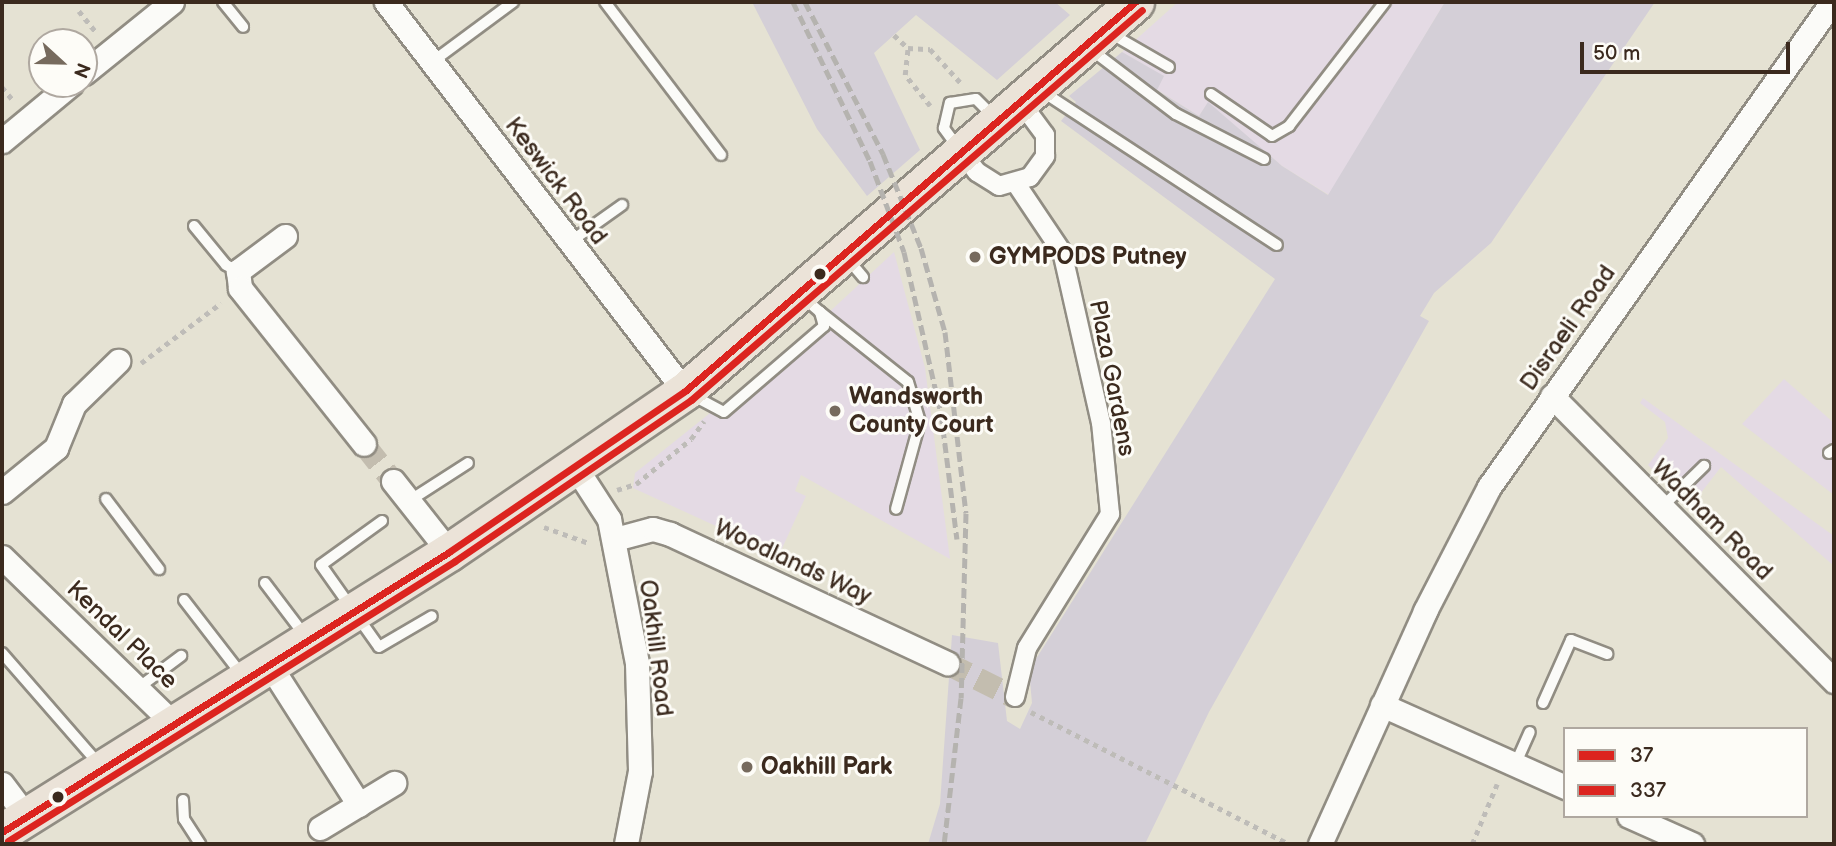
<!DOCTYPE html>
<html>
<head>
<meta charset="utf-8">
<style>
  body { margin:0 }
  #map { position:relative; width:1836px; height:846px; overflow:hidden; background:#e5e2d3; font-family:"Balsamiq Sans",sans-serif }
  div>[style] { position:absolute }
  [style*='--x'] { left:calc(var(--x)*1px); top:calc(var(--y)*1px); width:calc(var(--w)*1px); rotate:calc(var(--a)*1deg) }
  .built>* { inset:0; background:#e4dae4 }
  .industrial>* { inset:0; background:#d4cfd7 }
  .minor-tunnel>* { height:23px; margin-top:-11.5px; transform-origin:0; background:repeating-linear-gradient(90deg,#c3bdaf 0 23px,transparent 0 34px) }
  .path>* { height:4.5px; margin-top:-2.25px; transform-origin:0; background:repeating-linear-gradient(90deg,#bebcb8 0 5px,transparent 0 10px) }
  .roads { filter:drop-shadow(2px 0 #918d83) drop-shadow(-2px 0 #918d83) drop-shadow(0 2px #918d83) drop-shadow(0 -2px #918d83) }
  .service>* { height:10px; margin:-5px; padding:0 5px; transform-origin:5px; border-radius:5px; background:#fbfbf8 }
  .pedestrian>* { height:18px; margin:-9px; padding:0 9px; transform-origin:9px; border-radius:9px; background:#fbfbf8 }
  .minor>* { height:23px; margin:-11.5px; padding:0 11.5px; transform-origin:11.5px; border-radius:11.5px; background:#fbfbf8 }
  .trunk>* { height:37px; margin:-18.5px; padding:0 18.5px; transform-origin:18.5px; border-radius:18.5px; background:#ebe3d8 }
  .rail>* { height:5px; margin-top:-2.5px; transform-origin:0; background:repeating-linear-gradient(90deg,#b5b3af 0 10px,transparent 0 15px) }
  .bus-1>* { height:7px; margin:-3.5px; padding:0 3.5px; transform-origin:3.5px; border-radius:3.5px; background:#dc241f }
  .bus-2>* { height:7px; margin:-3.5px; padding:0 3.5px; transform-origin:3.5px; border-radius:3.5px; background:#dc241f }
  .dots>* { width:19px; height:19px; translate:-50% -50%; box-sizing:border-box; border:4px solid #fdfcf7; border-radius:50% }
  span { translate:-50% -50%; white-space:nowrap; text-align:center; line-height:1.15; -webkit-text-stroke:6px #fdfcf7; paint-order:stroke }
  .street-label { font-size:24px; color:#3b2a1e }
  .poi-label { font-size:24px; color:#3b2a1e; font-weight:700 }
  .left { translate:0 -50%; text-align:left }
  .frame { position:absolute; inset:0; border:4px solid #3b2a1e; pointer-events:none }
  .legend { position:absolute; left:1563px; top:727px; width:245px; height:91px; box-sizing:border-box; background:#fdfcf7; border:2px solid #afa8a0; margin:0; padding:9px 12px; list-style:none; font-size:21px; color:#3b2a1e }
  .legend li { display:flex; align-items:center; gap:14px; height:35px }
  .legend b { width:35px; border:2px solid #afa8a0 }
  .north { position:absolute; left:28px; top:28px; width:70px; height:70px; box-sizing:border-box; background:#fdfcf7; border:2px solid #afa8a0; border-radius:50%; rotate:112deg; font-size:19px; font-weight:700; line-height:28px; text-align:center; color:#3b2a1e }
  .north::after { content:''; display:block; margin:auto; width:24px; height:32px; background:#766a5d; clip-path:polygon(50% 0,100% 100%,50% 72%,0 100%) }
  .scale { position:absolute; left:1580px; top:42px; width:210px; height:32px; box-sizing:border-box; border:4px solid #3b2a1e; border-top:0; padding-left:9px; font-size:21px; line-height:24px; white-space:nowrap; color:#3b2a1e; -webkit-text-stroke:5px #fdfcf7; paint-order:stroke }
</style>
</head>
<body>
<div id="map">
  <div class="built">
    <div style="clip-path:polygon(1178px 2px,1445px 2px,1329px 195px,1282px 166px,1208px 103px,1199px 116px,1156px 89px,1163px 76px,1122px 52px)"></div>
    <div style="clip-path:polygon(894px 252px,925px 368px,950px 559px,801px 475px,795px 491px,806px 496px,779px 555px,633px 488px,635px 473px,784px 354px)"></div>
    <div style="clip-path:polygon(1784px 379px,1834px 423px,1834px 495px,1742px 424px)"></div>
    <div style="clip-path:polygon(1643px 398px,1834px 536px,1834px 566px,1721px 467px,1690px 507px,1648px 465px,1668px 438px,1665px 422px,1640px 403px)"></div>
  </div>
  <div class="industrial">
    <div style="clip-path:polygon(752px 2px,1055px 2px,1070px 15px,997px 80px,916px 15px,874px 53px,920px 150px,867px 196px,817px 129px)"></div>
    <div style="clip-path:polygon(1445px 2px,1655px 2px,1491px 243px,1434px 293px,1420px 316px,1429px 321px,1209px 712px,1145px 844px,928px 844px,940px 804px,952px 635px,998px 643px,1007px 721px,1020px 729px,1032px 703px,1029px 670px,1275px 279px,1061px 121px,1076px 102px,1069px 96px,1122px 52px,1164px 76px,1157px 90px,1199px 116px,1208px 102px,1282px 166px,1328px 195px)"></div>
  </div>
  <div class="minor-tunnel">
    <div style="--x:364;--y:444;--w:47;--a:51.9"></div>
    <div style="--x:947;--y:663;--w:76;--a:26.6"></div>
  </div>
  <div class="path">
    <div style="--x:79;--y:11;--w:27;--a:51"></div>
    <div style="--x:894;--y:35;--w:19;--a:43"></div>
    <div style="--x:2;--y:87;--w:17;--a:50"></div>
    <div style="--x:930;--y:106;--w:40;--a:-129"></div>
    <div style="--x:905;--y:75;--w:27;--a:-84"></div>
    <div style="--x:908;--y:48;--w:22;--a:3"></div>
    <div style="--x:930;--y:49;--w:45;--a:47.7"></div>
    <div style="--x:141;--y:363;--w:100;--a:-36.9"></div>
    <div style="--x:617;--y:490;--w:20;--a:-18"></div>
    <div style="--x:636;--y:484;--w:71;--a:-39.3"></div>
    <div style="--x:691;--y:439;--w:22;--a:-54"></div>
    <div style="--x:544;--y:527;--w:48;--a:19.6"></div>
    <div style="--x:1031;--y:712;--w:290;--a:27.1"></div>
    <div style="--x:1472;--y:844;--w:65;--a:-67.4"></div>
  </div>
  <div class="roads">
    <div class="service">
      <div style="--x:223;--y:2;--w:32;--a:51"></div>
      <div style="--x:605;--y:2;--w:192;--a:52.8"></div>
      <div style="--x:1110;--y:33;--w:68;--a:30"></div>
      <div style="--x:1089;--y:48;--w:109;--a:37.2"></div>
      <div style="--x:1176;--y:114;--w:99;--a:27.1"></div>
      <div style="--x:432;--y:62;--w:101;--a:-36.5"></div>
      <div style="--x:1040;--y:90;--w:283;--a:33.2"></div>
      <div style="--x:1211;--y:94;--w:74;--a:34.5"></div>
      <div style="--x:1272;--y:136;--w:20;--a:-30"></div>
      <div style="--x:1289;--y:126;--w:157;--a:-52.3"></div>
      <div style="--x:959;--y:149;--w:26;--a:-126"></div>
      <div style="--x:944;--y:128;--w:26;--a:-77"></div>
      <div style="--x:950;--y:103;--w:26;--a:-9"></div>
      <div style="--x:976;--y:99;--w:27;--a:45"></div>
      <div style="--x:194;--y:226;--w:50;--a:50.6"></div>
      <div style="--x:226;--y:265;--w:13;--a:27"></div>
      <div style="--x:570;--y:242;--w:64;--a:-35.4"></div>
      <div style="--x:847;--y:258;--w:25;--a:50"></div>
      <div style="--x:820;--y:312;--w:112;--a:38.5"></div>
      <div style="--x:908;--y:382;--w:42;--a:73.3"></div>
      <div style="--x:920;--y:422;--w:90;--a:105.4"></div>
      <div style="--x:690;--y:394;--w:38;--a:28"></div>
      <div style="--x:724;--y:412;--w:132;--a:-40.7"></div>
      <div style="--x:824;--y:326;--w:15;--a:-106"></div>
      <div style="--x:820;--y:312;--w:23;--a:-139"></div>
      <div style="--x:1829;--y:453;--w:6;--a:-31"></div>
      <div style="--x:106;--y:499;--w:88;--a:52.9"></div>
      <div style="--x:409;--y:501;--w:70;--a:-32.8"></div>
      <div style="--x:1662;--y:507;--w:59;--a:-44.3"></div>
      <div style="--x:382;--y:521;--w:75;--a:144.2"></div>
      <div style="--x:321;--y:565;--w:100;--a:54.7"></div>
      <div style="--x:379;--y:647;--w:61;--a:-30.3"></div>
      <div style="--x:265;--y:583;--w:68;--a:52.8"></div>
      <div style="--x:184;--y:600;--w:95;--a:52.3"></div>
      <div style="--x:2;--y:653;--w:147;--a:48.9"></div>
      <div style="--x:138;--y:688;--w:54;--a:-36.7"></div>
      <div style="--x:1543;--y:703;--w:69;--a:-66"></div>
      <div style="--x:1571;--y:640;--w:39;--a:21"></div>
      <div style="--x:1515;--y:765;--w:36;--a:-66"></div>
      <div style="--x:183;--y:800;--w:19;--a:87"></div>
      <div style="--x:184;--y:819;--w:30;--a:57"></div>
    </div>
    <div class="pedestrian">
      <div style="--x:961;--y:151;--w:26;--a:53"></div>
      <div style="--x:977;--y:172;--w:26;--a:32"></div>
      <div style="--x:999;--y:186;--w:32;--a:-16"></div>
      <div style="--x:1030;--y:177;--w:26;--a:-54"></div>
      <div style="--x:1045;--y:156;--w:21;--a:-90"></div>
      <div style="--x:1045;--y:135;--w:44;--a:-126.6"></div>
      <div style="--x:1015;--y:697;--w:50;--a:-76.2"></div>
      <div style="--x:1027;--y:648;--w:158;--a:-58.2"></div>
      <div style="--x:1110;--y:514;--w:91;--a:-95.6"></div>
      <div style="--x:1101;--y:423;--w:175;--a:-102.8"></div>
      <div style="--x:1062;--y:252;--w:81;--a:-123.9"></div>
    </div>
    <div class="minor">
      <div style="--x:386;--y:2;--w:491;--a:52.5"></div>
      <div style="--x:84;--y:73;--w:113;--a:-38.9"></div>
      <div style="--x:2;--y:141;--w:89;--a:-39.6"></div>
      <div style="--x:285;--y:236;--w:59;--a:143.3"></div>
      <div style="--x:238;--y:271;--w:17;--a:83"></div>
      <div style="--x:240;--y:288;--w:199;--a:51.5"></div>
      <div style="--x:1552;--y:396;--w:401;--a:45.3"></div>
      <div style="--x:576;--y:468;--w:61;--a:57.1"></div>
      <div style="--x:609;--y:519;--w:147;--a:79"></div>
      <div style="--x:637;--y:663;--w:108;--a:88.4"></div>
      <div style="--x:640;--y:771;--w:74;--a:100.9"></div>
      <div style="--x:393;--y:481;--w:90;--a:51.7"></div>
      <div style="--x:2;--y:492;--w:70;--a:-39.2"></div>
      <div style="--x:56;--y:448;--w:48;--a:-67.8"></div>
      <div style="--x:74;--y:404;--w:62;--a:-44.3"></div>
      <div style="--x:615;--y:539;--w:39;--a:-15"></div>
      <div style="--x:653;--y:529;--w:18;--a:16"></div>
      <div style="--x:670;--y:534;--w:306;--a:25"></div>
      <div style="--x:2;--y:557;--w:240;--a:44.2"></div>
      <div style="--x:269;--y:664;--w:167;--a:57.4"></div>
      <div style="--x:1382;--y:705;--w:201;--a:24.1"></div>
      <div style="--x:2;--y:784;--w:41;--a:52.9"></div>
      <div style="--x:1629;--y:816;--w:69;--a:24"></div>
      <div style="--x:320;--y:828;--w:87;--a:-31.3"></div>
      <div style="--x:1320;--y:844;--w:256;--a:-65.7"></div>
      <div style="--x:1425;--y:611;--w:140;--a:-62.7"></div>
      <div style="--x:1489;--y:487;--w:594;--a:-54.73"></div>
    </div>
    <div class="trunk">
      <div style="--x:2;--y:832;--w:527;--a:-32.06"></div>
      <div style="--x:449;--y:552;--w:286;--a:-34.3"></div>
      <div style="--x:685;--y:391;--w:595;--a:-40.84"></div>
    </div>
  </div>
  <div class="rail">
    <div style="--x:793;--y:2;--w:177;--a:64.2"></div>
    <div style="--x:870;--y:161;--w:97;--a:69.5"></div>
    <div style="--x:904;--y:252;--w:165;--a:77.1"></div>
    <div style="--x:941;--y:413;--w:127;--a:82.8"></div>
    <div style="--x:805;--y:2;--w:171;--a:62.8"></div>
    <div style="--x:883;--y:154;--w:101;--a:68"></div>
    <div style="--x:921;--y:248;--w:87;--a:74.1"></div>
    <div style="--x:945;--y:332;--w:182;--a:83.4"></div>
    <div style="--x:966;--y:513;--w:185;--a:91.5"></div>
    <div style="--x:961;--y:698;--w:147;--a:96.6"></div>
  </div>
  <div class="bus-1">
    <div style="--x:2;--y:832;--w:527;--a:-32.06"></div>
    <div style="--x:449;--y:552;--w:286;--a:-34.3"></div>
    <div style="--x:685;--y:391;--w:595;--a:-40.84"></div>
  </div>
  <div class="bus-2">
    <div style="--x:8;--y:841;--w:527;--a:-32.06"></div>
    <div style="--x:455;--y:561;--w:286;--a:-34.3"></div>
    <div style="--x:691;--y:400;--w:596;--a:-40.85"></div>
  </div>
  <div class="dots">
    <div style="left:975px;top:257px;background:#766a5d"></div>
    <div style="left:820px;top:274px;background:#3b2a1e"></div>
    <div style="left:835px;top:411px;background:#766a5d"></div>
    <div style="left:747px;top:767px;background:#766a5d"></div>
    <div style="left:58px;top:797px;background:#3b2a1e"></div>
  </div>
  <div class="street-label">
    <span style="left:556px;top:181px;rotate:53deg">Keswick Road</span>
    <span style="left:1568px;top:328px;rotate:-55deg">Disraeli Road</span>
    <span style="left:1112px;top:378px;rotate:79deg">Plaza Gardens</span>
    <span style="left:1712px;top:520px;rotate:45deg">Wadham Road</span>
    <span style="left:793px;top:562px;rotate:25deg">Woodlands Way</span>
    <span style="left:122px;top:635px;rotate:44deg">Kendal Place</span>
    <span style="left:656px;top:648px;rotate:83deg">Oakhill Road</span>
  </div>
  <div class="poi-label">
    <span class="left" style="left:989px;top:257px">GYMPODS Putney</span>
    <span class="left" style="left:849px;top:411px">Wandsworth<br>County Court</span>
    <span class="left" style="left:761px;top:767px">Oakhill Park</span>
  </div>
  <div class="frame"></div>
  <ul class="legend">
  <li><b style="height:9px;background:#dc241f"></b>37</li>
  <li><b style="height:9px;background:#dc241f"></b>337</li>
  </ul>
  <div class="north">N</div>
  <div class="scale">50 m</div>
</div>
</body>
</html>
